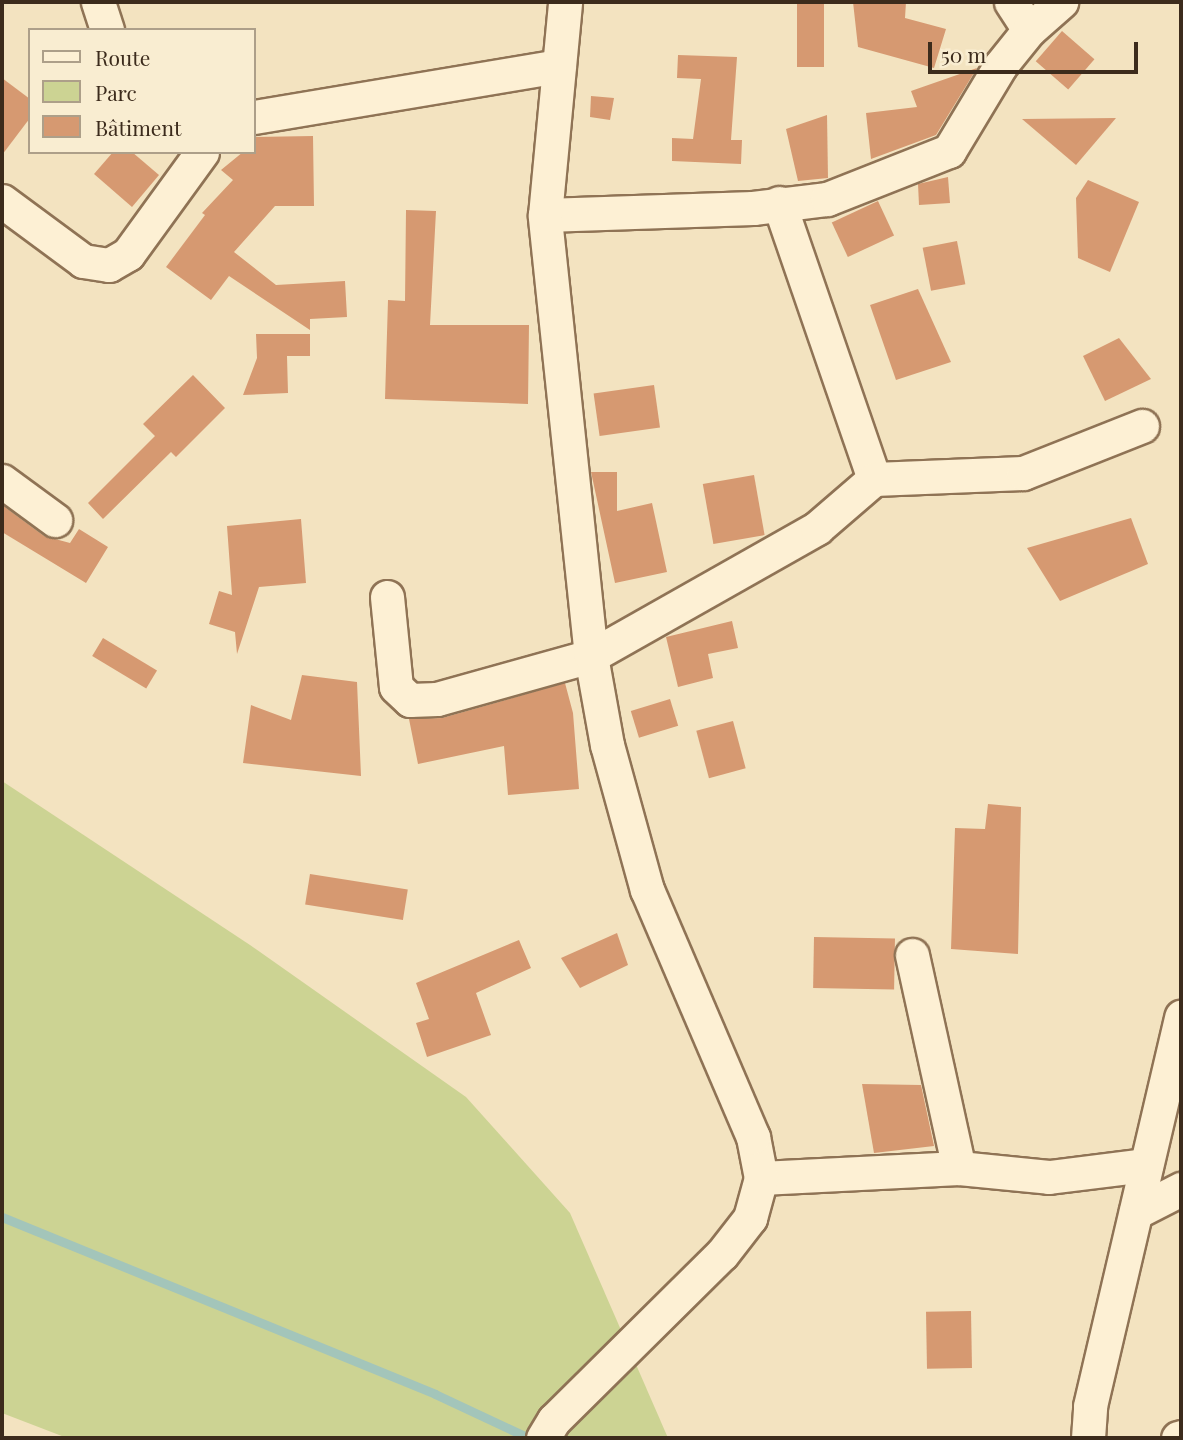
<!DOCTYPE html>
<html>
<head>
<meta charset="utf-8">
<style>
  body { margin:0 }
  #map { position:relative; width:1183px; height:1440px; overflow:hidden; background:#f3e3c0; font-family:"Playfair Display",serif }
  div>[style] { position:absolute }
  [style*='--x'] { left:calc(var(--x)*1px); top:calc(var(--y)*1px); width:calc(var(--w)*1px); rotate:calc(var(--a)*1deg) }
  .green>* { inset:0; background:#ccd393 }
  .stream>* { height:9px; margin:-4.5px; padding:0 4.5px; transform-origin:4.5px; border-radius:4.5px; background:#a3c5ba }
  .building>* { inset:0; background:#d69971; transform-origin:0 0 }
  .roads { filter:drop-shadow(2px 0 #8f7355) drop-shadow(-2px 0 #8f7355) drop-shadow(0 2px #8f7355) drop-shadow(0 -2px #8f7355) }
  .minor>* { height:33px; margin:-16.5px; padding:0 16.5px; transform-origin:16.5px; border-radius:16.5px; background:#fdf0d4 }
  span { translate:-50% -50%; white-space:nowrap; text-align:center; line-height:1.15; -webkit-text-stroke:5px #f9edd1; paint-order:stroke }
  .frame { position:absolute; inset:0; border:4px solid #3c2b1c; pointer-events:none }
  .legend { position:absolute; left:28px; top:28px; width:228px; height:126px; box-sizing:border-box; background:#f9edd1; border:2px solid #ad9f89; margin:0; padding:9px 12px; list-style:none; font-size:21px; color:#3c2b1c }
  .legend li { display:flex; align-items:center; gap:14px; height:35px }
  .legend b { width:35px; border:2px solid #ad9f89 }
  .scale { position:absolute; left:928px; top:42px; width:210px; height:32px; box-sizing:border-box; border:4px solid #3c2b1c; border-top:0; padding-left:9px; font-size:21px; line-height:24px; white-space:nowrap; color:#3c2b1c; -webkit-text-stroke:5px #f9edd1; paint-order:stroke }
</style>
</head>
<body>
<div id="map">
  <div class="green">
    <div style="clip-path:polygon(2px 781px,250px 945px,466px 1097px,570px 1213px,668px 1438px,67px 1438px,2px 1413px)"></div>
  </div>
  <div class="stream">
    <div style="--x:2;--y:1217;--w:468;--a:22.2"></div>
    <div style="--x:435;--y:1394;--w:104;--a:25.1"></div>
  </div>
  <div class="building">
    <div style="left:797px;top:2px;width:27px;height:65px"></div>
    <div style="clip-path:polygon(853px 2px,906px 2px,905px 18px,946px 29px,934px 68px,858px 47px)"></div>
    <div style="left:1062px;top:31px;width:43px;height:40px;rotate:41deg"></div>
    <div style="clip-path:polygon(678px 55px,737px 57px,731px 140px,742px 140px,741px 164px,672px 161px,672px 138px,693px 139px,701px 79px,677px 78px)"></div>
    <div style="clip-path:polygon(977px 68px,936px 135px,871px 159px,866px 113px,917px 107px,911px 91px)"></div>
    <div style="clip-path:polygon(2px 78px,30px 99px,30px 118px,2px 155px)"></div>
    <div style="clip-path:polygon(591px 96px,614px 98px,610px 120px,590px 117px)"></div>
    <div style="clip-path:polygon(827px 115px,828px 178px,798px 181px,786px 129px)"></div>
    <div style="clip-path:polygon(1116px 118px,1076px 165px,1022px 119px)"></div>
    <div style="clip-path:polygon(313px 136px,314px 206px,275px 206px,234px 252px,276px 285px,345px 281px,347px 317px,310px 319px,310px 330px,229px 276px,211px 300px,166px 267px,205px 215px,202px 213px,233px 180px,221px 170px,243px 152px,254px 152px,254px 137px)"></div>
    <div style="clip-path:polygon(113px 152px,132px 152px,159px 175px,132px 207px,94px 174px)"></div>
    <div style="clip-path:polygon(948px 177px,950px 203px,919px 205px,918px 184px)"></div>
    <div style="clip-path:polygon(1088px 180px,1139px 202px,1110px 272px,1078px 258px,1076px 198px)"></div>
    <div style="left:878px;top:201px;width:38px;height:51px;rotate:65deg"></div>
    <div style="clip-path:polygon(406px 210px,436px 211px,430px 325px,529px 325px,528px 404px,385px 399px,388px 300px,405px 301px)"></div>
    <div style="left:957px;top:241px;width:44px;height:35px;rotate:79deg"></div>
    <div style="clip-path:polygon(918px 289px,951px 362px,896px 380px,870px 305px)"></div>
    <div style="clip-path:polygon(256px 334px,310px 334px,310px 356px,287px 356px,288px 393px,243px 395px,257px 358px)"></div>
    <div style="clip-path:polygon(1119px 338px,1151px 379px,1105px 401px,1083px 356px)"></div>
    <div style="clip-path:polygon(193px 375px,225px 408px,176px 457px,171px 452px,103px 519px,88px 503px,155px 436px,143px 424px)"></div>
    <div style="left:654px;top:385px;width:43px;height:61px;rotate:82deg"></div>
    <div style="clip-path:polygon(591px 472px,617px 472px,617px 511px,652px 503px,667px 572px,615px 583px)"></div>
    <div style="left:754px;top:475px;width:61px;height:52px;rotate:80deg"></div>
    <div style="clip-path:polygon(2px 505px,44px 536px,70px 543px,79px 529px,108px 547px,86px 583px,2px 532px)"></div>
    <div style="clip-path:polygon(1131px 518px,1148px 564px,1060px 601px,1027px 548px)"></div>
    <div style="clip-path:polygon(301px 519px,306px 583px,259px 587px,237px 654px,235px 632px,209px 624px,219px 591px,232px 595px,227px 526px)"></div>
    <div style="clip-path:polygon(732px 621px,738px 648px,708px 654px,713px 678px,678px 687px,666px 637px)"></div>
    <div style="left:103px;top:638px;width:63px;height:21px;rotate:31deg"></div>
    <div style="clip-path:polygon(302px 675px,357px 682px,361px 776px,243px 763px,251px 705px,291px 720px)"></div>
    <div style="clip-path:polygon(565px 683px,573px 713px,579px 789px,508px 795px,504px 746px,418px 764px,409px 719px,442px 718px)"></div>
    <div style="left:670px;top:699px;width:28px;height:41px;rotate:73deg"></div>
    <div style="left:733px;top:721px;width:49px;height:38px;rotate:75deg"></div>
    <div style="clip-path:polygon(988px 804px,1021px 807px,1018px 954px,951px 949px,955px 828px,985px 829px)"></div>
    <div style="left:310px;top:874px;width:99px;height:31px;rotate:9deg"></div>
    <div style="clip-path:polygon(617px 933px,628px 965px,580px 988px,561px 958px)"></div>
    <div style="left:814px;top:937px;width:81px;height:51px;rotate:1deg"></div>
    <div style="clip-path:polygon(519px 940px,531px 968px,476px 993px,491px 1035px,427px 1057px,416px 1023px,429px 1019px,416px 983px)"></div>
    <div style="clip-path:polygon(862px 1084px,921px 1085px,934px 1146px,874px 1153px)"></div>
    <div style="left:971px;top:1311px;width:57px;height:45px;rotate:89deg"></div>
  </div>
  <div class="roads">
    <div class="minor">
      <div style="--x:98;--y:2;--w:29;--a:72"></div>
      <div style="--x:1011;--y:2;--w:33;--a:57"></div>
      <div style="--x:254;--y:117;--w:309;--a:-9.5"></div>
      <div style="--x:2;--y:201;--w:101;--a:36.5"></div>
      <div style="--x:83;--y:261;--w:26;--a:9"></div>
      <div style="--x:109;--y:265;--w:22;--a:-30"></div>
      <div style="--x:128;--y:254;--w:126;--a:-54"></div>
      <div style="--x:779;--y:203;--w:292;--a:71"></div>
      <div style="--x:545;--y:215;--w:208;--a:-1.9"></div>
      <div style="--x:753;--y:208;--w:75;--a:-6.9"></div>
      <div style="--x:827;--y:199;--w:131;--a:-21.5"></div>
      <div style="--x:949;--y:151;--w:99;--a:-59"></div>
      <div style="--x:1000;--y:66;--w:46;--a:-51.1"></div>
      <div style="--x:1029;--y:30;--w:43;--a:-41.2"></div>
      <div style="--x:2;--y:481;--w:66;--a:36.3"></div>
      <div style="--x:387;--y:597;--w:90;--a:84.3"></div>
      <div style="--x:396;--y:687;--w:19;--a:43"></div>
      <div style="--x:410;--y:700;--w:27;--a:-2"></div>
      <div style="--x:437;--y:699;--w:160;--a:-15.6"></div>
      <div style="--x:591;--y:656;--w:260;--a:-29.5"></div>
      <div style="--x:817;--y:528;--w:75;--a:-40.7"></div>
      <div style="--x:874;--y:479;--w:149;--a:-2.3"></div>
      <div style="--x:1023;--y:473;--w:128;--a:-21.6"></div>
      <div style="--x:912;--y:955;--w:218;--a:77.6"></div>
      <div style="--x:761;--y:1178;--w:198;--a:-2.9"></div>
      <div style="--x:959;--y:1168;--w:90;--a:5.7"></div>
      <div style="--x:1049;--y:1177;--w:98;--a:-7.1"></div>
      <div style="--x:1136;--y:1212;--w:51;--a:-27.1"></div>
      <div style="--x:543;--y:1438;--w:21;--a:-59"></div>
      <div style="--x:554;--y:1420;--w:236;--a:-44.7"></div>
      <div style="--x:722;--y:1254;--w:46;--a:-52.1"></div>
      <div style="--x:750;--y:1218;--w:41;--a:-74.6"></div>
      <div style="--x:761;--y:1178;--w:42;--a:-101"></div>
      <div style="--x:753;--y:1137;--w:269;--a:-113.2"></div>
      <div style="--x:647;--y:890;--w:150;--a:-105.4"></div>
      <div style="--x:607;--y:745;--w:90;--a:-100.2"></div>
      <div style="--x:591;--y:656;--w:443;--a:-96"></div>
      <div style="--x:545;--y:215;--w:214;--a:-84.6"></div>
      <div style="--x:1088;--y:1438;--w:32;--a:-86"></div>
      <div style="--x:1090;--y:1406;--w:400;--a:-76.8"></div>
      <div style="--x:1178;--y:1438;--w:3;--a:-18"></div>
    </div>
  </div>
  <div class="frame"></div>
  <ul class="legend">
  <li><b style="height:9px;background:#fdf0d4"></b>Route</li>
  <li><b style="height:19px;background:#ccd393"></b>Parc</li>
  <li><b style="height:19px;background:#d69971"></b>Bâtiment</li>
  </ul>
  <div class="scale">50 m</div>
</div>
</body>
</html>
